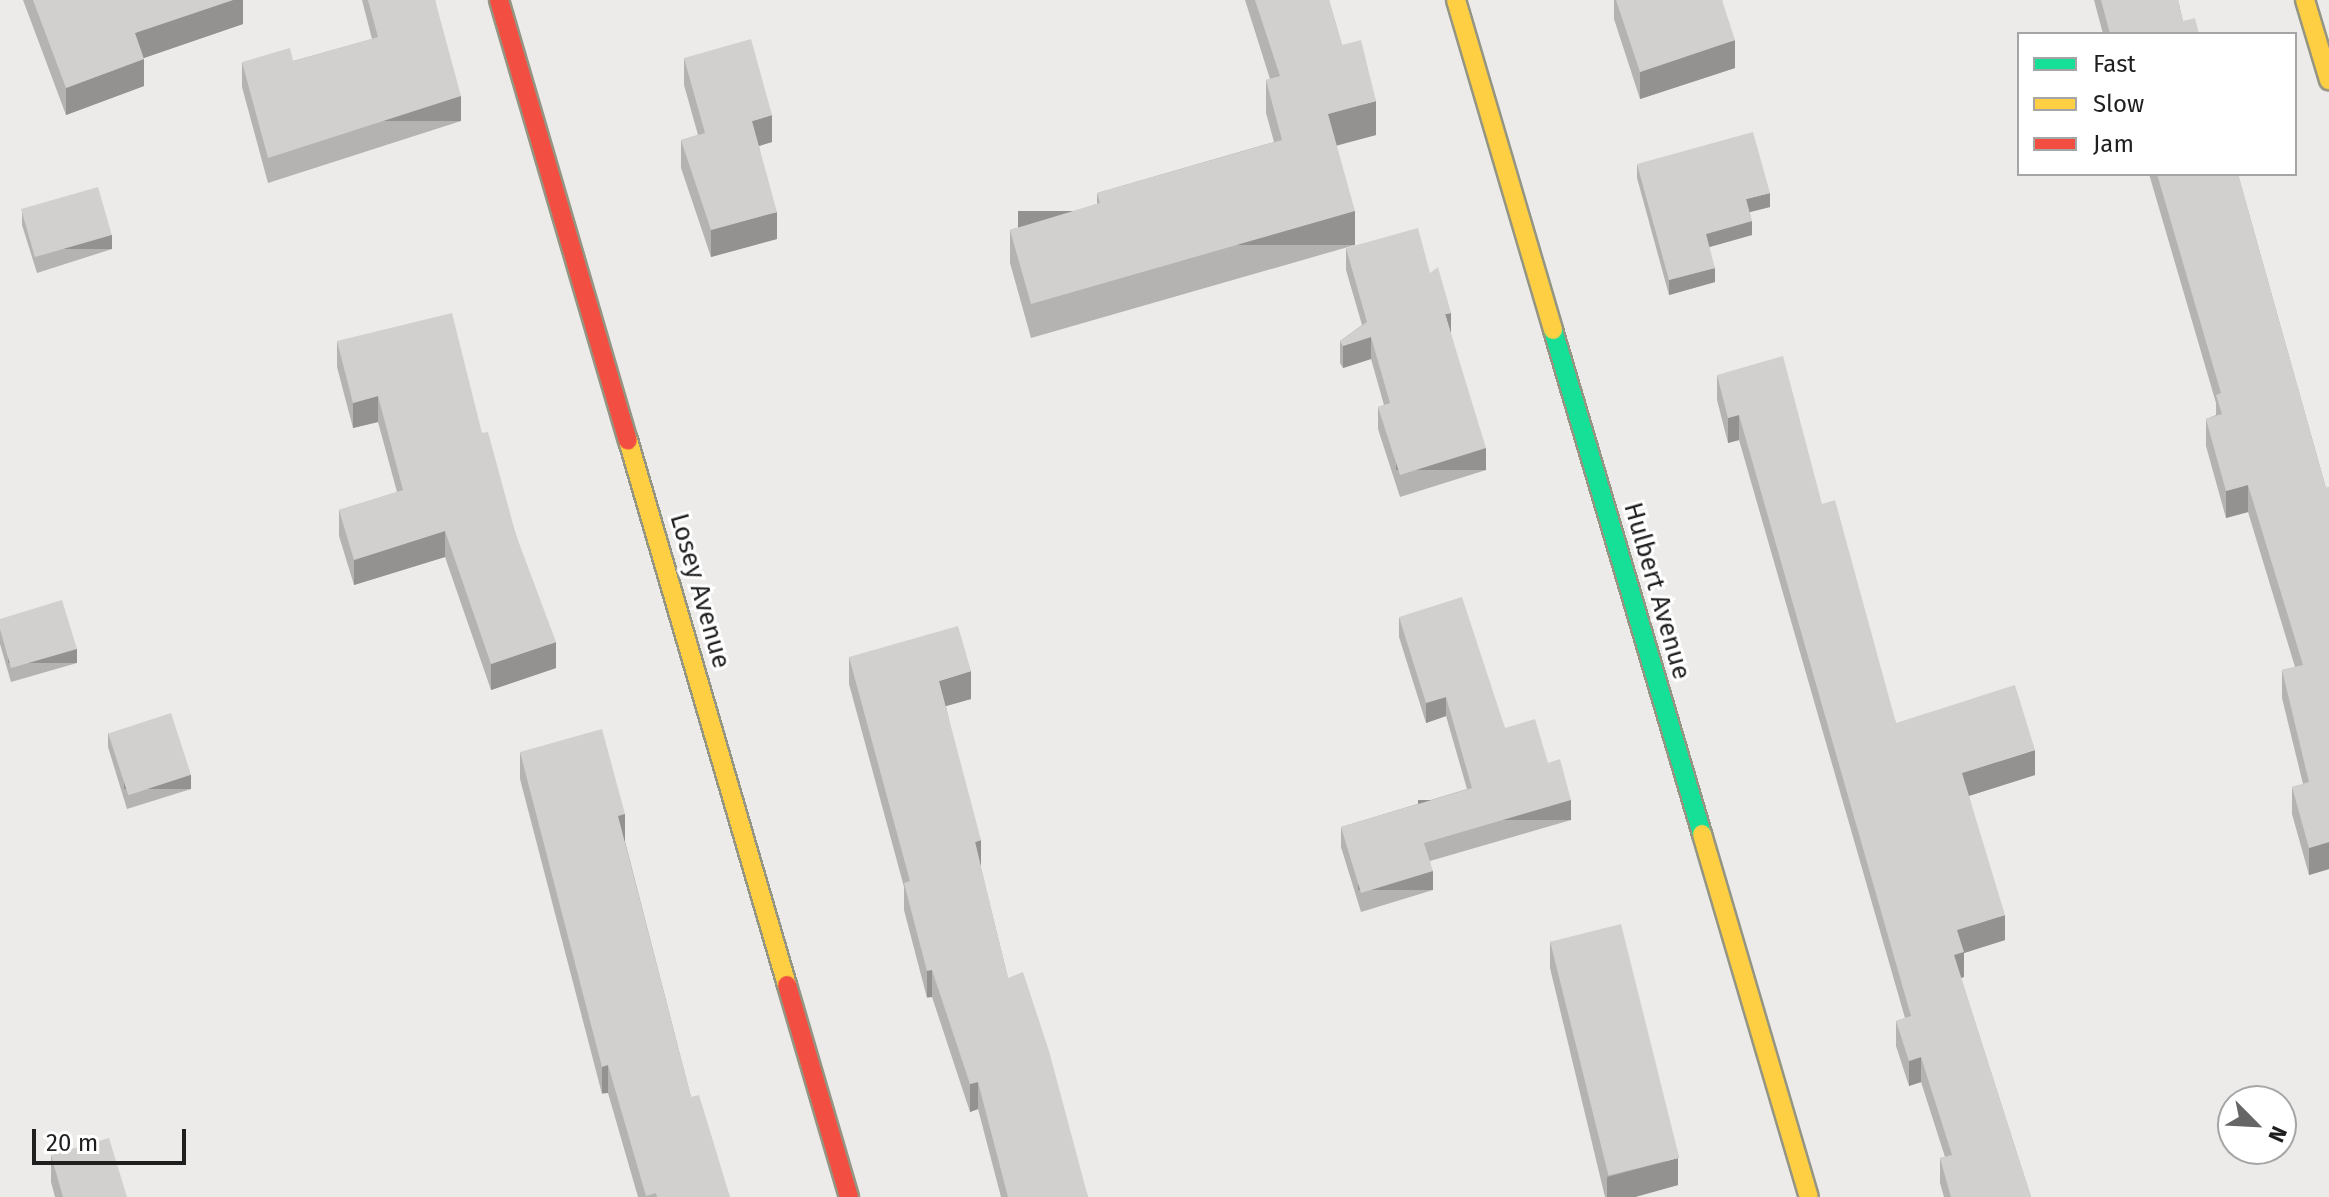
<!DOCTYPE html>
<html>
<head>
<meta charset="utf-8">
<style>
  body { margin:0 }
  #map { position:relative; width:2329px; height:1197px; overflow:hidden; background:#edebe9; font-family:"Fira Sans",sans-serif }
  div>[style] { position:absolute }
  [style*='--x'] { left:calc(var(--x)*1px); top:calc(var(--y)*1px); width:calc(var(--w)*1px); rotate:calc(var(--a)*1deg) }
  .roads { filter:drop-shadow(2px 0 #959583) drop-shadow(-2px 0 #959583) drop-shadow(0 2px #959583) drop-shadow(0 -2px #959583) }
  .fast>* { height:18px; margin:-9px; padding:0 9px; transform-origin:9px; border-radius:9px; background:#16e098 }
  .slow>* { height:18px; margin:-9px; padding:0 9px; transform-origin:9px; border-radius:9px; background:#ffcf43 }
  .jam>* { height:18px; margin:-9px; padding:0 9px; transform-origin:9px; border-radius:9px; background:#f24e42 }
  .wall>* { inset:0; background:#b5b3b1 }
  .shaded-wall>* { inset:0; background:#939290; transform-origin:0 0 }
  .building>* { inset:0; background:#d2d0ce; transform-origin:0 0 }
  span { translate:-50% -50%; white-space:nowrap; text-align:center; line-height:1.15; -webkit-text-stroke:6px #fff; paint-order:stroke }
  .street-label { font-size:26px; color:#1f1f1f }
  .legend { position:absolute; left:2017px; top:32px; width:280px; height:144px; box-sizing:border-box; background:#fff; border:2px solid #a5a5a5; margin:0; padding:10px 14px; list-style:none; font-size:24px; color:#1f1f1f }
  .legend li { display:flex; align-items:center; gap:16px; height:40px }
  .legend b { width:40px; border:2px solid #a5a5a5 }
  .north { position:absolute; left:2217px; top:1085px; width:80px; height:80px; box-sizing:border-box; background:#fff; border:2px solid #a5a5a5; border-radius:50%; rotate:114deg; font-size:22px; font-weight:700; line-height:32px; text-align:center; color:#1f1f1f }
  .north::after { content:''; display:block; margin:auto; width:28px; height:36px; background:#676666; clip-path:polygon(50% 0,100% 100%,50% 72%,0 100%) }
  .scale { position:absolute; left:32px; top:1129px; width:154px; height:36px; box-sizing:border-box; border:4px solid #1f1f1f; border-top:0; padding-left:10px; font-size:24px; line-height:28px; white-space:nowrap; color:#1f1f1f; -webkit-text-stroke:6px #fff; paint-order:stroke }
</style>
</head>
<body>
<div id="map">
  <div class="roads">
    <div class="fast">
      <div style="--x:1553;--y:330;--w:526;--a:73.53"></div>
    </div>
    <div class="slow">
      <div style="--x:1456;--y:0;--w:344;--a:73.6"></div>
      <div style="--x:2305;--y:0;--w:84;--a:73.3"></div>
      <div style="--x:628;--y:440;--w:568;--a:73.74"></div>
      <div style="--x:1702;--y:834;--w:378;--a:73.6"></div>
    </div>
    <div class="jam">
      <div style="--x:499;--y:0;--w:459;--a:73.7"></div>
      <div style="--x:787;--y:985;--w:221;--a:73.7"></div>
    </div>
  </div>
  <div class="wall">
    <div style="clip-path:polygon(23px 0,243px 0,243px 24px,144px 58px,144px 86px,66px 115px)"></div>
    <div style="clip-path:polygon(362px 0,435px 0,461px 121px,268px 183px,242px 87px,242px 62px,293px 61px,372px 39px)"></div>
    <div style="clip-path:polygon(1245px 0,1329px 0,1342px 45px,1376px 135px,1336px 145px,1355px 245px,1031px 338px,1010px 263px,1010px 230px,1097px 204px,1097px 193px,1274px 142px,1266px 113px,1266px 80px,1270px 79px)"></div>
    <div style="clip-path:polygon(1614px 0,1722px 0,1735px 68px,1640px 99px,1614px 19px)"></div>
    <div style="clip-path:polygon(2094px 0,2178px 0,2183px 21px,2199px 34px,2103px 34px)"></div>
    <div style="clip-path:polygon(684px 58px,772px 142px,759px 146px,777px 239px,711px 257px,681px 168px,681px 140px,698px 135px,684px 85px)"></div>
    <div style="clip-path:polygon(1637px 164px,1770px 207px,1750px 212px,1752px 235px,1709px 247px,1715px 282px,1669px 295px,1637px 178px)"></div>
    <div style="clip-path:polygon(2149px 174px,2238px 174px,2326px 488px,2329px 487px,2329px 869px,2309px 875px,2292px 814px,2292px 787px,2303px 784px,2282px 698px,2282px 670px,2295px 667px,2248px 512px,2226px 518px,2206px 446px,2206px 419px,2216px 415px,2216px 403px)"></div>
    <div style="clip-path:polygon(22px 211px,112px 249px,37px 273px,22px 225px)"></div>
    <div style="clip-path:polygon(1346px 248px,1430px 273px,1451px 334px,1486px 470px,1400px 497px,1378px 429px,1378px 407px,1384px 405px,1371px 359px,1343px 368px,1340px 363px,1340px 341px,1362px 325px,1346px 270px)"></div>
    <div style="clip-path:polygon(337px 341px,482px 433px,516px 535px,556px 668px,491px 690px,445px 557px,354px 585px,339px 536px,339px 510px,397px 492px,378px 422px,353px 428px,337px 367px)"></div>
    <div style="clip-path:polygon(1717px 375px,1822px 504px,1896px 723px,2035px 775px,1969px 796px,2005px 940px,1964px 953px,1964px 977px,1961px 978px,2031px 1197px,1944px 1197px,1940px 1183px,1940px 1158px,1945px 1157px,1921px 1082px,1909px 1086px,1896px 1046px,1896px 1021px,1905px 1018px,1739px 440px,1728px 443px,1717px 400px)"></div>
    <div style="clip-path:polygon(1399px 617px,1505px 728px,1548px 763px,1571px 820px,1430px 861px,1433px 890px,1361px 912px,1341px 847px,1341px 827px,1467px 789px,1446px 716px,1426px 723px,1399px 637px)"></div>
    <div style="clip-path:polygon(0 619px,77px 663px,11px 682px,0 644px)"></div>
    <div style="clip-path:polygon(849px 657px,971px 699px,946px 706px,981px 868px,1008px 978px,1088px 1197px,1001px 1197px,978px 1109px,970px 1112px,932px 997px,927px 998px,904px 910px,904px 887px,849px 684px)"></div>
    <div style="clip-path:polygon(108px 733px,191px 789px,127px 809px,108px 747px)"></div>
    <div style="clip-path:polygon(520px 752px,625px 841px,691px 1097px,730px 1197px,638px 1197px,608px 1093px,602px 1094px,520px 779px)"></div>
    <div style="clip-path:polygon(1550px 941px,1678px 1185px,1635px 1197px,1605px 1197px,1550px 968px)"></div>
    <div style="clip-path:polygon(51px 1155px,127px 1197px,55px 1197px,51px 1182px)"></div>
  </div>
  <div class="shaded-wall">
    <div style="clip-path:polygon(233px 0,243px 0,243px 24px,135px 61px,135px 33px)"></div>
    <div style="clip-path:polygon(1735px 40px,1735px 68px,1640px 99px,1640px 72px)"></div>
    <div style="clip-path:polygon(144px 59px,144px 86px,66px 115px,66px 88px)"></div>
    <div style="left:461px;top:96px;width:25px;height:203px;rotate:90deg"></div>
    <div style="clip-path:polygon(1376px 101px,1376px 135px,1328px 148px,1328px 114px)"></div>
    <div style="clip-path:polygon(772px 115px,772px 142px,752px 148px,752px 121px)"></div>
    <div style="clip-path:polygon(1770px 193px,1770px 207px,1746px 213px,1746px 199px)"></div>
    <div style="left:1355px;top:211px;width:34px;height:337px;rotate:90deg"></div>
    <div style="clip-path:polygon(777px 212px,777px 239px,711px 257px,711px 230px)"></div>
    <div style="clip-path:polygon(1752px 221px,1752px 235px,1706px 248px,1706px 234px)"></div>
    <div style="left:112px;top:235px;width:14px;height:79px;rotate:90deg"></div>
    <div style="clip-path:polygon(1715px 268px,1715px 282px,1669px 295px,1669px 280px)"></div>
    <div style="clip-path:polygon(1451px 313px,1451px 334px,1445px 314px)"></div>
    <div style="clip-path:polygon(1371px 337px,1371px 359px,1343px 368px,1343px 346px)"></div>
    <div style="clip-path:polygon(378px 396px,378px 422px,353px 428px,353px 403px)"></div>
    <div style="clip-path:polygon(1739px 415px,1739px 440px,1728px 443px,1728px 418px)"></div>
    <div style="left:1486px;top:448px;width:22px;height:90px;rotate:90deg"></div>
    <div style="clip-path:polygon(2248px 485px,2248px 512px,2226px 518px,2226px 491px)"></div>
    <div style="clip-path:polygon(445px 531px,445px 557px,354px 585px,354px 560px)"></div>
    <div style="clip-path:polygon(556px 642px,556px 668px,491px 690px,491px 664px)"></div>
    <div style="left:77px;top:649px;width:14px;height:69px;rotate:90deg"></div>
    <div style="clip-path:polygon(971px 671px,971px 699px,939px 708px,939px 681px)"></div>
    <div style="clip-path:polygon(1446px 697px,1446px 716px,1426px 723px,1426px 703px)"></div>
    <div style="clip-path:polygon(2035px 750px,2035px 775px,1962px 798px,1962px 773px)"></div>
    <div style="left:191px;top:775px;width:14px;height:67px;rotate:90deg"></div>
    <div style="left:1571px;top:800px;width:20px;height:153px;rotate:90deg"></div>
    <div style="left:625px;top:814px;width:27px;height:7px;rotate:90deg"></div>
    <div style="clip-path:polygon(981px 840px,981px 868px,975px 842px)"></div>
    <div style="clip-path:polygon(2329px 842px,2329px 869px,2309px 875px,2309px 848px)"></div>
    <div style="left:1433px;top:871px;width:19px;height:75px;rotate:90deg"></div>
    <div style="clip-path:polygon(2005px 915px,2005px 940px,1964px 953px,1964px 977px,1954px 980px,1954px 955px,1957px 930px)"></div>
    <div style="left:932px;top:970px;width:27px;height:5px;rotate:90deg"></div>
    <div style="clip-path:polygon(1921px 1057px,1921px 1082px,1909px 1086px,1909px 1061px)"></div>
    <div style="left:608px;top:1065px;width:28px;height:6px;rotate:90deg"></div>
    <div style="clip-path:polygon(978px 1082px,978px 1109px,970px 1112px,970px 1084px)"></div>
    <div style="clip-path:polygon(1678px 1158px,1678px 1185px,1635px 1197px,1607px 1197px,1607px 1177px)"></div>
  </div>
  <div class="building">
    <div style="clip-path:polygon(33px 0,233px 0,135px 33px,144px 59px,66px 88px)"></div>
    <div style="clip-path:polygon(368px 0,435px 0,461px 96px,268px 158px,242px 62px,290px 48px,293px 61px,378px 37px)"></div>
    <div style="clip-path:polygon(1255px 0,1329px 0,1342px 45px,1361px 40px,1376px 101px,1328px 114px,1355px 211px,1031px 304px,1010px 230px,1100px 203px,1097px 193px,1282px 140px,1266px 80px,1280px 76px)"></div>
    <div style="clip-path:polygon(1616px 0,1722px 0,1735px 40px,1640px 72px)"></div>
    <div style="clip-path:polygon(2101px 0,2178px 0,2183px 21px,2195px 18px,2199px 34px,2110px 34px)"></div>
    <div style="clip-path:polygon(751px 39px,772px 115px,752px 121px,777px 212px,711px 230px,681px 140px,705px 133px,684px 58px)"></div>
    <div style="clip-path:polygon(1753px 132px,1770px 193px,1746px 199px,1752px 221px,1706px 234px,1715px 268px,1669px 280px,1637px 164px)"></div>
    <div style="clip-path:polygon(2157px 174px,2238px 174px,2326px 488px,2329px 487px,2329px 842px,2309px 848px,2292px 787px,2309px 782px,2282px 670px,2303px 665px,2248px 485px,2226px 491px,2206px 419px,2222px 414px,2216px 395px,2221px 393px)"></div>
    <div style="left:98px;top:187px;width:50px;height:80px;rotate:74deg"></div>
    <div style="clip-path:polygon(1418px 228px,1430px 273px,1438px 267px,1451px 313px,1445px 314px,1486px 448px,1400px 475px,1378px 407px,1390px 403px,1371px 337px,1343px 346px,1340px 341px,1367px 322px,1346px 248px)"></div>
    <div style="clip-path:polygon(452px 313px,482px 433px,488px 432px,516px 535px,556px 642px,491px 664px,445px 531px,354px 560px,339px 510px,403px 490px,378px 396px,353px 403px,337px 341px)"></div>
    <div style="clip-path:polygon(1783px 356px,1822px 504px,1835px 500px,1896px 723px,2015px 685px,2035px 750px,1962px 773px,2005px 915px,1957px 930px,1964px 952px,1954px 955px,2031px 1197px,1951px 1197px,1940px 1158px,1952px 1155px,1921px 1057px,1909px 1061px,1896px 1021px,1911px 1016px,1739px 415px,1728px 418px,1717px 375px)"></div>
    <div style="clip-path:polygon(1462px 597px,1505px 728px,1535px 719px,1548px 763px,1560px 759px,1571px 800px,1424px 843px,1433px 871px,1361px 893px,1341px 827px,1472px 788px,1446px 697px,1426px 703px,1399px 617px)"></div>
    <div style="clip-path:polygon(62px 600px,77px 649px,11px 668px,0 629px,0 619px)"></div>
    <div style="clip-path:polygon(958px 626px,971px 671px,939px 681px,981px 840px,975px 842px,1008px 978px,1023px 972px,1049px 1051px,1088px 1197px,1008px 1197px,978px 1082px,970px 1084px,932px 970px,927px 971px,904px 883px,910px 881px,849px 657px)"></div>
    <div style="left:171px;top:713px;width:65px;height:66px;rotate:72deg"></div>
    <div style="clip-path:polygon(602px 729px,625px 814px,618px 816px,691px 1097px,699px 1095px,730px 1197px,657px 1197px,656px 1193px,646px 1196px,608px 1065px,602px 1067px,520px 752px)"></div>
    <div style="left:1621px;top:924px;width:241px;height:73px;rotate:76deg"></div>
    <div style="clip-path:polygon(109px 1138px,127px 1197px,63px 1197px,51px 1155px)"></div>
  </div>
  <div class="street-label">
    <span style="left:700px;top:591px;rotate:74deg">Losey Avenue</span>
    <span style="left:1657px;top:591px;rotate:74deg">Hulbert Avenue</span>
  </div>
  <ul class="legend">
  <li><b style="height:10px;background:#16e098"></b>Fast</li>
  <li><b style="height:10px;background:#ffcf43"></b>Slow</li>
  <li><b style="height:10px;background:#f24e42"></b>Jam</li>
  </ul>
  <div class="north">N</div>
  <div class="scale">20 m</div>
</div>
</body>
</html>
